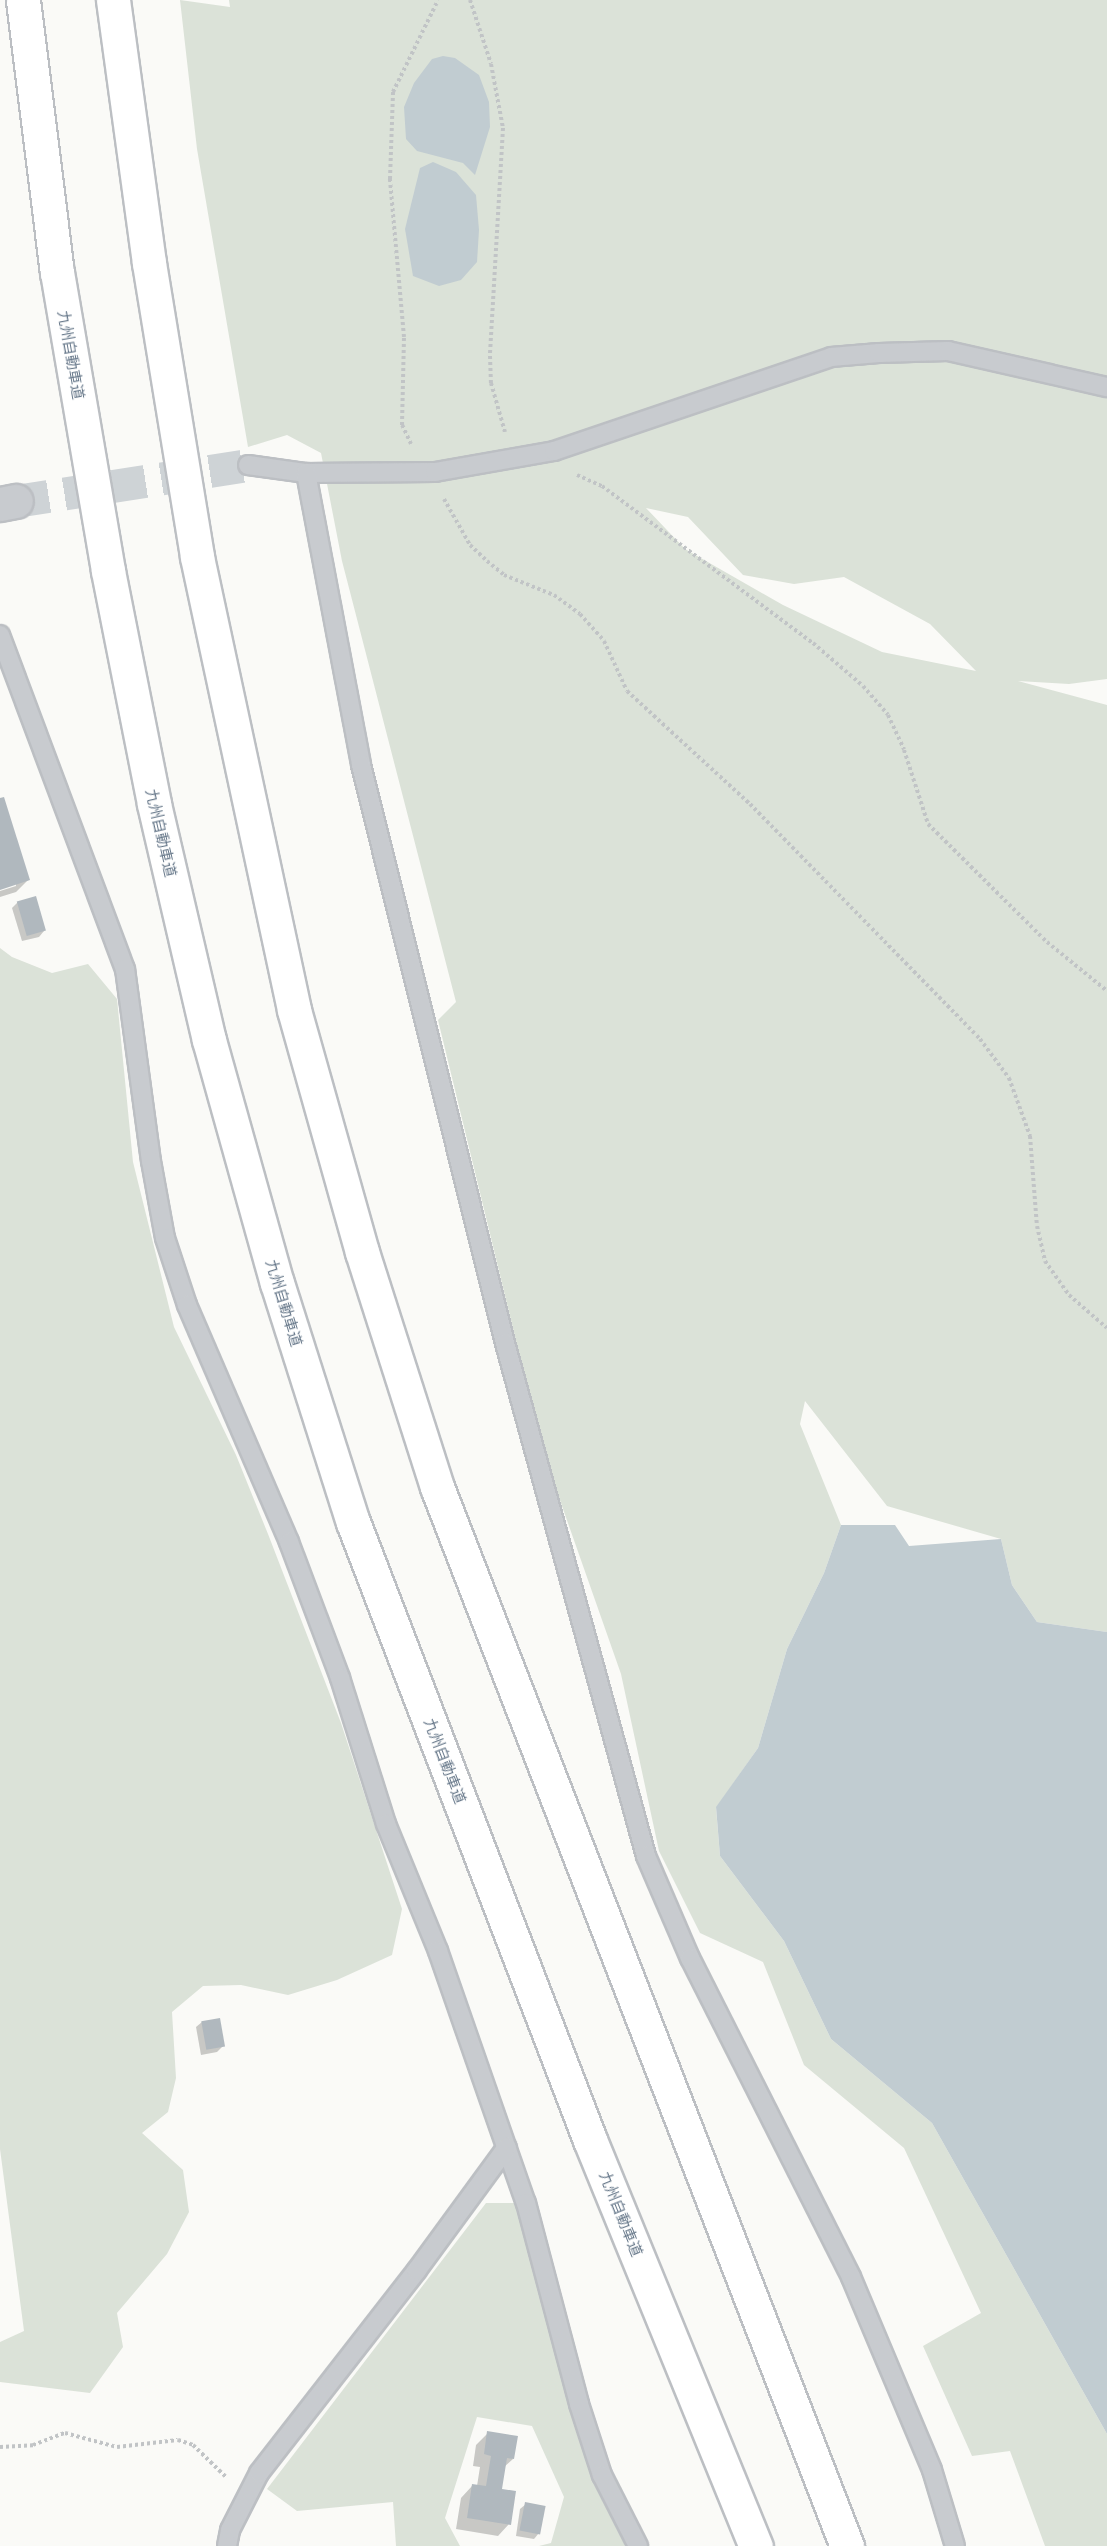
<!DOCTYPE html>
<html>
<head>
<meta charset="utf-8">
<style>
  body { margin:0 }
  #map { position:relative; width:1107px; height:2546px; overflow:hidden; background:#fafaf7; font-family:Manrope,"Noto Sans JP",sans-serif }
  div>[style] { position:absolute }
  [style*='--x'] { left:calc(var(--x)*1px); top:calc(var(--y)*1px); width:calc(var(--w)*1px); rotate:calc(var(--a)*1deg) }
  .green>* { inset:0; background:#dbe2d8 }
  .water>* { inset:0; background:#c1ccd1 }
  .shadow>* { inset:0; background:#0003 }
  .building>* { inset:0; background:#b0b8be; transform-origin:0 0 }
  .minor-tunnel>* { height:33px; margin-top:-16.5px; transform-origin:0; background:repeating-linear-gradient(90deg,#ced3d6 0 33px,transparent 0 49px) }
  .path>* { height:4px; margin-top:-2px; transform-origin:0; background:repeating-linear-gradient(90deg,#c1c4c6 0 3px,transparent 0 6px) }
  .roads { filter:drop-shadow(2px 0 #bcbfc3) drop-shadow(-2px 0 #bcbfc3) drop-shadow(0 2px #bcbfc3) drop-shadow(0 -2px #bcbfc3) }
  .service>* { height:18px; margin:-9px; padding:0 9px; transform-origin:9px; border-radius:9px; background:#c8cbcf }
  .minor>* { height:33px; margin:-16.5px; padding:0 16.5px; transform-origin:16.5px; border-radius:16.5px; background:#c8cbcf }
  .motorway>* { height:33px; margin:-16.5px; padding:0 16.5px; transform-origin:16.5px; border-radius:16.5px; background:#fff }
  span { translate:-50% -50%; white-space:nowrap; text-align:center; line-height:1.15; -webkit-text-stroke:6px #fff; paint-order:stroke }
  .street-label { font-size:15px; color:#67788a }
</style>
</head>
<body>
<div id="map">
  <div class="green">
    <div style="clip-path:polygon(evenodd,180px 0,230px 7px,229px 0,1107px 0,1107px 679px,1069px 684px,1018px 681px,1107px 705px,1107px 1632px,1037px 1622px,1012px 1585px,1001px 1539px,887px 1506px,805px 1401px,800px 1424px,841px 1525px,824px 1573px,787px 1649px,758px 1748px,716px 1808px,720px 1856px,784px 1941px,831px 2039px,932px 2123px,1107px 2434px,1107px 2546px,1045px 2546px,1010px 2451px,972px 2456px,923px 2346px,981px 2313px,904px 2148px,804px 2065px,763px 1962px,700px 1933px,659px 1851px,621px 1674px,543px 1452px,438px 1020px,456px 1002px,342px 561px,321px 453px,287px 435px,248px 447px,197px 149px,180px 0,646px 508px,688px 517px,743px 575px,794px 584px,844px 577px,930px 624px,976px 671px,882px 652px,783px 605px,685px 549px,646px 508px)"></div>
    <div style="clip-path:polygon(0 948px,12px 957px,52px 973px,88px 964px,117px 999px,133px 1162px,174px 1327px,236px 1455px,268px 1534px,341px 1723px,402px 1909px,392px 1955px,337px 1980px,288px 1995px,241px 1985px,203px 1986px,172px 2012px,176px 2078px,168px 2112px,142px 2133px,183px 2170px,189px 2212px,167px 2254px,117px 2313px,123px 2347px,90px 2393px,0 2382px,0 2342px,24px 2331px,0 2149px)"></div>
    <div style="clip-path:polygon(486px 2203px,515px 2203px,575px 2415px,625px 2546px,539px 2546px,551px 2543px,564px 2497px,532px 2426px,477px 2417px,445px 2518px,460px 2546px,396px 2546px,393px 2502px,297px 2511px,267px 2489px)"></div>
  </div>
  <div class="water">
    <div style="clip-path:polygon(443px 56px,455px 58px,479px 75px,489px 102px,490px 127px,475px 175px,463px 163px,417px 151px,406px 139px,404px 107px,414px 83px,432px 59px)"></div>
    <div style="clip-path:polygon(433px 162px,456px 172px,476px 195px,479px 230px,477px 262px,461px 280px,439px 286px,413px 276px,405px 229px,420px 168px)"></div>
    <div style="clip-path:polygon(841px 1525px,895px 1525px,909px 1546px,1001px 1539px,1012px 1585px,1037px 1622px,1107px 1632px,1107px 2434px,932px 2123px,831px 2039px,784px 1941px,720px 1856px,716px 1807px,758px 1748px,787px 1649px,824px 1573px)"></div>
  </div>
  <div class="shadow">
    <div style="clip-path:polygon(0 800px,28px 880px,16px 892px,0 897px,0 891px,16px 886px,16px 883px,0 888px)"></div>
    <div style="clip-path:polygon(18px 902px,44px 931px,39px 937px,22px 941px,12px 908px)"></div>
    <div style="clip-path:polygon(202px 2022px,223px 2046px,217px 2052px,201px 2055px,196px 2027px)"></div>
    <div style="clip-path:polygon(488px 2433px,513px 2459px,504px 2467px,500px 2490px,509px 2524px,498px 2536px,456px 2529px,461px 2498px,472px 2486px,477px 2486px,480px 2467px,473px 2466px,476px 2445px)"></div>
    <div style="clip-path:polygon(526px 2504px,539px 2533px,534px 2539px,516px 2536px,520px 2509px)"></div>
  </div>
  <div class="building">
    <div style="clip-path:polygon(4px 797px,30px 880px,0 890px,0 798px)"></div>
    <div style="left:36px;top:896px;width:36px;height:20px;rotate:74deg"></div>
    <div style="left:220px;top:2018px;width:29px;height:19px;rotate:80deg"></div>
    <div style="clip-path:polygon(487px 2431px,518px 2436px,514px 2459px,507px 2458px,502px 2489px,516px 2491px,511px 2525px,467px 2518px,472px 2484px,486px 2486px,491px 2456px,484px 2454px)"></div>
    <div style="left:525px;top:2502px;width:21px;height:29px;rotate:11deg"></div>
  </div>
  <div class="minor-tunnel">
    <div style="--x:16;--y:501;--w:235;--a:-8.8"></div>
  </div>
  <div class="path">
    <div style="--x:470;--y:0;--w:67;--a:71.8"></div>
    <div style="--x:491;--y:64;--w:65;--a:79.4"></div>
    <div style="--x:503;--y:128;--w:228;--a:93.3"></div>
    <div style="--x:490;--y:356;--w:27;--a:88"></div>
    <div style="--x:491;--y:383;--w:51;--a:74.1"></div>
    <div style="--x:411;--y:444;--w:21;--a:-115"></div>
    <div style="--x:402;--y:425;--w:88;--a:-88.7"></div>
    <div style="--x:404;--y:337;--w:159;--a:-95.1"></div>
    <div style="--x:390;--y:179;--w:87;--a:-88"></div>
    <div style="--x:393;--y:92;--w:102;--a:-63.9"></div>
    <div style="--x:577;--y:475;--w:27;--a:24"></div>
    <div style="--x:602;--y:486;--w:263;--a:36.7"></div>
    <div style="--x:813;--y:643;--w:66;--a:40.7"></div>
    <div style="--x:863;--y:686;--w:38;--a:49"></div>
    <div style="--x:888;--y:715;--w:38;--a:65"></div>
    <div style="--x:904;--y:750;--w:78;--a:72"></div>
    <div style="--x:928;--y:824;--w:168;--a:44.8"></div>
    <div style="--x:1047;--y:942;--w:77;--a:39.2"></div>
    <div style="--x:444;--y:499;--w:53;--a:60.5"></div>
    <div style="--x:470;--y:545;--w:23;--a:43"></div>
    <div style="--x:487;--y:561;--w:22;--a:39"></div>
    <div style="--x:504;--y:575;--w:54;--a:21.8"></div>
    <div style="--x:554;--y:595;--w:32;--a:36"></div>
    <div style="--x:580;--y:614;--w:36;--a:48"></div>
    <div style="--x:604;--y:641;--w:55;--a:65.3"></div>
    <div style="--x:627;--y:691;--w:167;--a:42.6"></div>
    <div style="--x:750;--y:804;--w:329;--a:45.6"></div>
    <div style="--x:980;--y:1039;--w:49;--a:53.4"></div>
    <div style="--x:1009;--y:1078;--w:62;--a:70.1"></div>
    <div style="--x:1030;--y:1136;--w:90;--a:85.6"></div>
    <div style="--x:1037;--y:1226;--w:36;--a:77"></div>
    <div style="--x:1045;--y:1261;--w:42;--a:54.8"></div>
    <div style="--x:1069;--y:1295;--w:50;--a:41"></div>
    <div style="--x:0;--y:2447;--w:33;--a:-3"></div>
    <div style="--x:33;--y:2445;--w:34;--a:-21"></div>
    <div style="--x:65;--y:2433;--w:54;--a:15.1"></div>
    <div style="--x:117;--y:2447;--w:61;--a:-6.5"></div>
    <div style="--x:178;--y:2440;--w:16;--a:18"></div>
    <div style="--x:193;--y:2445;--w:46;--a:44.1"></div>
  </div>
  <div class="roads">
    <div class="service">
      <div style="--x:248;--y:465;--w:59;--a:7.9"></div>
      <div style="--x:306;--y:473;--w:129;--a:-0.4"></div>
      <div style="--x:435;--y:472;--w:121;--a:-10"></div>
      <div style="--x:554;--y:451;--w:293;--a:-18.7"></div>
      <div style="--x:831;--y:357;--w:48;--a:-4.8"></div>
      <div style="--x:879;--y:353;--w:69;--a:-1.7"></div>
      <div style="--x:948;--y:351;--w:163;--a:12.8"></div>
      <div style="--x:306;--y:473;--w:297;--a:79.3"></div>
      <div style="--x:361;--y:765;--w:596;--a:76.01"></div>
      <div style="--x:505;--y:1343;--w:532;--a:74.63"></div>
      <div style="--x:646;--y:1856;--w:111;--a:66.7"></div>
      <div style="--x:690;--y:1958;--w:357;--a:63.2"></div>
      <div style="--x:851;--y:2277;--w:209;--a:67.2"></div>
      <div style="--x:932;--y:2470;--w:79;--a:73.2"></div>
      <div style="--x:0;--y:635;--w:357;--a:69.5"></div>
      <div style="--x:125;--y:969;--w:194;--a:82.3"></div>
      <div style="--x:151;--y:1161;--w:78;--a:79.7"></div>
      <div style="--x:165;--y:1238;--w:71;--a:71.8"></div>
      <div style="--x:187;--y:1305;--w:258;--a:66.7"></div>
      <div style="--x:289;--y:1542;--w:145;--a:69.4"></div>
      <div style="--x:340;--y:1678;--w:153;--a:72.5"></div>
      <div style="--x:386;--y:1824;--w:137;--a:67.7"></div>
      <div style="--x:438;--y:1951;--w:267;--a:70.8"></div>
      <div style="--x:526;--y:2203;--w:208;--a:75.2"></div>
      <div style="--x:579;--y:2404;--w:75;--a:72.1"></div>
      <div style="--x:602;--y:2475;--w:80;--a:63.1"></div>
      <div style="--x:227;--y:2546;--w:16;--a:-79"></div>
      <div style="--x:230;--y:2530;--w:64;--a:-63"></div>
      <div style="--x:259;--y:2473;--w:257;--a:-52.1"></div>
      <div style="--x:417;--y:2270;--w:152;--a:-53.8"></div>
    </div>
    <div class="minor">
      <div style="--x:0;--y:504;--w:16;--a:-11"></div>
    </div>
    <div class="motorway">
      <div style="--x:23;--y:0;--w:274;--a:82.9"></div>
      <div style="--x:57;--y:272;--w:303;--a:80.3"></div>
      <div style="--x:108;--y:571;--w:237;--a:78.8"></div>
      <div style="--x:154;--y:804;--w:242;--a:76.9"></div>
      <div style="--x:209;--y:1040;--w:252;--a:74.4"></div>
      <div style="--x:277;--y:1283;--w:251;--a:72.4"></div>
      <div style="--x:353;--y:1522;--w:662;--a:69.02"></div>
      <div style="--x:590;--y:2140;--w:439;--a:67.8"></div>
      <div style="--x:113;--y:0;--w:265;--a:82.2"></div>
      <div style="--x:149;--y:263;--w:298;--a:80.7"></div>
      <div style="--x:197;--y:557;--w:463;--a:77.9"></div>
      <div style="--x:294;--y:1010;--w:251;--a:74.3"></div>
      <div style="--x:362;--y:1252;--w:247;--a:72.3"></div>
      <div style="--x:437;--y:1487;--w:1136;--a:68.84"></div>
    </div>
  </div>
  <div class="street-label">
    <span style="left:71px;top:355px;rotate:80deg">九州自動車道</span>
    <span style="left:161px;top:833px;rotate:77deg">九州自動車道</span>
    <span style="left:284px;top:1303px;rotate:73deg">九州自動車道</span>
    <span style="left:445px;top:1761px;rotate:69deg">九州自動車道</span>
    <span style="left:621px;top:2214px;rotate:68deg">九州自動車道</span>
  </div>
</div>
</body>
</html>
